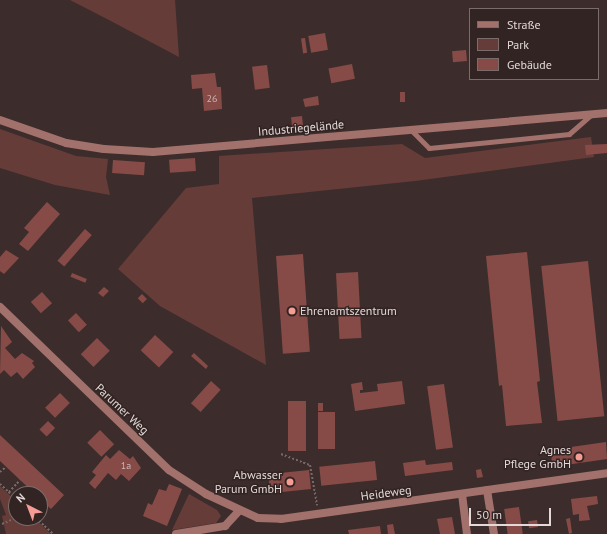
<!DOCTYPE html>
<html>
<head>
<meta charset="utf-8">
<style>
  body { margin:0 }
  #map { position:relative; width:607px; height:534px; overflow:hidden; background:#3c2d2c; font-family:"PT Sans",sans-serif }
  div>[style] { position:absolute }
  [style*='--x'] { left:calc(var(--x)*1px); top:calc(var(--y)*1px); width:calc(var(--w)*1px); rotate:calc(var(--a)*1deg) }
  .green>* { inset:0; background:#663c38 }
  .building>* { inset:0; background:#864b47; transform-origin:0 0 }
  .path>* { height:2px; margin-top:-1px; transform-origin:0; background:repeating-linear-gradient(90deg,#766968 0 2px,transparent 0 4px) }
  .service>* { height:5px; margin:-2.5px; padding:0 2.5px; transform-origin:2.5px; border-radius:2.5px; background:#a2716c }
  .minor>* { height:8px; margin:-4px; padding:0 4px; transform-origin:4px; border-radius:4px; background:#a2716c }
  .tertiary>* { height:8px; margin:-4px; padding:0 4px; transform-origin:4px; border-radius:4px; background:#a2716c }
  .dots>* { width:11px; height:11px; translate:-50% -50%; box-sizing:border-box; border:2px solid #322422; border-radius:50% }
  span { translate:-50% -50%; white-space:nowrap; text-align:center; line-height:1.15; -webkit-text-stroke:3px #322422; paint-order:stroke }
  .number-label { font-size:10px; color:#ccb6b4 }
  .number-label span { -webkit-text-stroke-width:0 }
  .street-label { font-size:12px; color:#e3d9d8 }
  .poi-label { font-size:12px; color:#e3d9d8 }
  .left { translate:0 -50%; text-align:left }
  .right { translate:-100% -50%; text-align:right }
  .legend { position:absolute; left:469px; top:8px; width:130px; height:72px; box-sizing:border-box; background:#322422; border:1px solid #796c6b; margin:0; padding:5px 7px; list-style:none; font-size:12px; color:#e3d9d8 }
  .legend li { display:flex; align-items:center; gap:8px; height:20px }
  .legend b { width:20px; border:1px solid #796c6b }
  .north { position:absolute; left:8px; top:486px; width:40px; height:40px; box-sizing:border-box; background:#322422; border:1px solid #796c6b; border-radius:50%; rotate:318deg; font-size:11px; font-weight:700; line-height:16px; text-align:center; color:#e3d9d8 }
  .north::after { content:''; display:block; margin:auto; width:14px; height:18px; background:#f59c94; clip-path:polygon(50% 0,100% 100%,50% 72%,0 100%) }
  .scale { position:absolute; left:469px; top:508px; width:82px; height:18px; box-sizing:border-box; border:2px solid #e3d9d8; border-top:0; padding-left:5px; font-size:12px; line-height:14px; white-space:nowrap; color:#e3d9d8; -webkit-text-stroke:3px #322422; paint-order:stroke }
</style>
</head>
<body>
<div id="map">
  <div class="green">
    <div style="clip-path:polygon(70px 0,175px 0,179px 57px,107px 19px)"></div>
    <div style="clip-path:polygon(0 129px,76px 156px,108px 159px,106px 177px,110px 195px,55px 185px,0 168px)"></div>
    <div style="clip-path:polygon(591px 137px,594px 157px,415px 181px,252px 198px,266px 365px,160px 306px,118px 269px,186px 188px,219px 184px,219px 156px,402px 144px,425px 158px)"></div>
    <div style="clip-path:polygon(0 486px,16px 501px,16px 518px,34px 518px,51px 534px,6px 534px,2px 516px,6px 515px,0 499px)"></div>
    <div style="clip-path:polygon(189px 494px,217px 510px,221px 516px,216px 523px,172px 530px)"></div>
  </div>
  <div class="building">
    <div style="left:325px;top:33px;width:17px;height:17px;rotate:80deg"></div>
    <div style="left:305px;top:38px;width:15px;height:4px;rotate:82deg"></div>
    <div style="left:466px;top:50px;width:11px;height:14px;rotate:85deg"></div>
    <div style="left:352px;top:64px;width:15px;height:24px;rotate:79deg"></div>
    <div style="left:267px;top:65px;width:23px;height:15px;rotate:83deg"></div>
    <div style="clip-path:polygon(215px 73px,217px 87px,221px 87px,222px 109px,204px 111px,202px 88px,192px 89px,191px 75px)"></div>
    <div style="left:400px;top:92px;width:5px;height:10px"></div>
    <div style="clip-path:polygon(318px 96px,319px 105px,305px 107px,303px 99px)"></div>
    <div style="left:302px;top:116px;width:9px;height:11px;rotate:84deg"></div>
    <div style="clip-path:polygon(607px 144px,607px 153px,586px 155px,585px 145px)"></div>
    <div style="left:195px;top:158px;width:13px;height:26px;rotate:86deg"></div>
    <div style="left:113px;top:160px;width:32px;height:13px;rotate:4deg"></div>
    <div style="clip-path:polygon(47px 202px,60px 214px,28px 251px,19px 244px,29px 232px,24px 228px)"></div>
    <div style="left:85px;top:229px;width:9px;height:42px;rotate:41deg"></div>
    <div style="clip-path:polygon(6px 250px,19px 258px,4px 274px,0 271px,0 257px)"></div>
    <div style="clip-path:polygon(527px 252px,540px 381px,537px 382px,542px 423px,506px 426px,502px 385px,499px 386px,486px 256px)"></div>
    <div style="left:303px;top:254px;width:98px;height:27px;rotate:86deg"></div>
    <div style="left:588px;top:261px;width:156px;height:47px;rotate:84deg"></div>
    <div style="left:358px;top:272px;width:66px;height:22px;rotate:87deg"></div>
    <div style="left:72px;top:273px;width:16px;height:4px;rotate:22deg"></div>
    <div style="clip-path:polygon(104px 287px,109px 291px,103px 297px,98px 293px)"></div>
    <div style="left:42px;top:292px;width:15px;height:15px;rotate:48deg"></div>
    <div style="left:142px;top:294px;width:7px;height:6px;rotate:45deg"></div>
    <div style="left:76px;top:313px;width:16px;height:11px;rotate:47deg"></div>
    <div style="clip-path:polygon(1px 326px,12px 342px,5px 348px,15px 359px,22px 353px,34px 361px,32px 363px,35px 367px,23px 379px,17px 372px,11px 377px,4px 370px,0 374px)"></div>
    <div style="left:155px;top:335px;width:25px;height:21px;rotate:43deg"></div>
    <div style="left:97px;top:338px;width:18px;height:23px;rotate:45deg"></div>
    <div style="clip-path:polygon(194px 353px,208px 366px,206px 369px,191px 356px)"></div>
    <div style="left:211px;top:381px;width:13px;height:30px;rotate:42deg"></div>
    <div style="clip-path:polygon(402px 381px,405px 404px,355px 411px,351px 384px,362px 382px,363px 390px,360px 390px,360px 393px,378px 391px,377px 384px)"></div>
    <div style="left:444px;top:384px;width:64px;height:17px;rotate:82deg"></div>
    <div style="left:60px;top:393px;width:14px;height:21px;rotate:45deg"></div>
    <div style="left:288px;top:401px;width:18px;height:50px"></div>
    <div style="left:318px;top:403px;width:5px;height:8px"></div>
    <div style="left:318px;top:412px;width:17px;height:37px"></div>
    <div style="left:48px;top:421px;width:10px;height:12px;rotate:45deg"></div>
    <div style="left:100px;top:430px;width:20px;height:18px;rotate:45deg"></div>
    <div style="clip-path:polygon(0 435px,64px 495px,51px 509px,40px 499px,40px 494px,35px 494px,0 461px)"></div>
    <div style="clip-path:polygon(606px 442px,607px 459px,559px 466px,559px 463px,552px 463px,551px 454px,557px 453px,557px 449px)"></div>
    <div style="clip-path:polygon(119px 450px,130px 459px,133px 456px,141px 468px,129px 481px,121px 474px,116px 480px,108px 473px,95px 489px,89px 483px,96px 475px,92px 472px,106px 455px,110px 459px)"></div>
    <div style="clip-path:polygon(425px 460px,426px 465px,452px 462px,453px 470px,405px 476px,403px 463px)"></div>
    <div style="left:375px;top:461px;width:19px;height:56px;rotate:84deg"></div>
    <div style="clip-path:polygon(481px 469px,483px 477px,477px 478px,476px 470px)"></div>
    <div style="left:309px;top:470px;width:19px;height:41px;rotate:84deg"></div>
    <div style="clip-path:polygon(169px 484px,182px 489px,167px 526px,143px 516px,148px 503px,152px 505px,159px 489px,166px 491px)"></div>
    <div style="clip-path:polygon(597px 496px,598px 504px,587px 506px,590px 520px,579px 521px,579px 514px,573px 515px,571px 499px)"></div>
    <div style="left:519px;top:507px;width:27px;height:15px;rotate:82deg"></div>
    <div style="clip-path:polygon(452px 517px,455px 534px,440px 534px,437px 519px)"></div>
    <div style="clip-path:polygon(570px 518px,572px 533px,569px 534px,566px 519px)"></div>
    <div style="left:537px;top:520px;width:7px;height:9px;rotate:82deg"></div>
    <div style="clip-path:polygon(393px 524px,395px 534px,388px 534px,387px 525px)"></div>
    <div style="clip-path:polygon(380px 526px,381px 534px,349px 534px,348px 530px)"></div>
  </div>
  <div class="path">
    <div style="--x:281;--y:454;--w:31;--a:21"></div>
    <div style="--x:310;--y:465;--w:41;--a:80.1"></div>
    <div style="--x:0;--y:472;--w:8;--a:-40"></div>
    <div style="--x:0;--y:484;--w:22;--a:43"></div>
    <div style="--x:9;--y:492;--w:16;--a:-47"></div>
    <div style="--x:36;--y:518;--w:23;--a:43"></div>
    <div style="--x:2;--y:524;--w:15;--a:-23"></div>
  </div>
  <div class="service">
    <div style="--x:412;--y:131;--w:24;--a:45"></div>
    <div style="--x:429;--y:148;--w:141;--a:-5.7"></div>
    <div style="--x:569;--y:134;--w:29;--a:-41"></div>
  </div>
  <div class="minor">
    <div style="--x:0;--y:120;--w:70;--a:19.2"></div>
    <div style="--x:66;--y:143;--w:38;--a:9"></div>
    <div style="--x:104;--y:149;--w:49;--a:3.5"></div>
    <div style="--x:153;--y:152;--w:456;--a:-4.9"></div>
    <div style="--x:487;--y:490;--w:45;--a:81"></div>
    <div style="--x:462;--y:494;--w:40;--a:82.9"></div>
    <div style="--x:176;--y:534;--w:50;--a:-9.3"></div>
    <div style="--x:225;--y:526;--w:21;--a:-47"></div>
  </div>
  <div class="tertiary">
    <div style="--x:0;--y:307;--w:235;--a:44"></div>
    <div style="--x:169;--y:470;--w:44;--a:33"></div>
    <div style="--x:206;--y:494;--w:57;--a:24.8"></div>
    <div style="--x:258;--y:518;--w:23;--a:2"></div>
    <div style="--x:281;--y:519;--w:329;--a:-8"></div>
  </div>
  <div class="dots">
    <div style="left:292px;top:311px;background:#f59c94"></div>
    <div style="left:579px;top:457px;background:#f59c94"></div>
    <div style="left:290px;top:482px;background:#f59c94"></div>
  </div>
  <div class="number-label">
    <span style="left:212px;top:99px">26</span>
    <span style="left:126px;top:466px">1a</span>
  </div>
  <div class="street-label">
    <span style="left:301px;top:128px;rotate:-5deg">Industriegelände</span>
    <span style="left:122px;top:409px;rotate:43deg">Parumer Weg</span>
    <span style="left:386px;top:493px;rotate:-8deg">Heideweg</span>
  </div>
  <div class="poi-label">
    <span class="left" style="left:300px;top:311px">Ehrenamtszentrum</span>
    <span class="right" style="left:571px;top:457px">Agnes<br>Pflege GmbH</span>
    <span class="right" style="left:282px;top:482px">Abwasser<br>Parum GmbH</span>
  </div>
  <ul class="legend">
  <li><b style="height:5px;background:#a2716c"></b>Straße</li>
  <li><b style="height:11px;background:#663c38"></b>Park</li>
  <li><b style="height:11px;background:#864b47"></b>Gebäude</li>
  </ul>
  <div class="north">N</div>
  <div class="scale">50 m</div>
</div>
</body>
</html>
